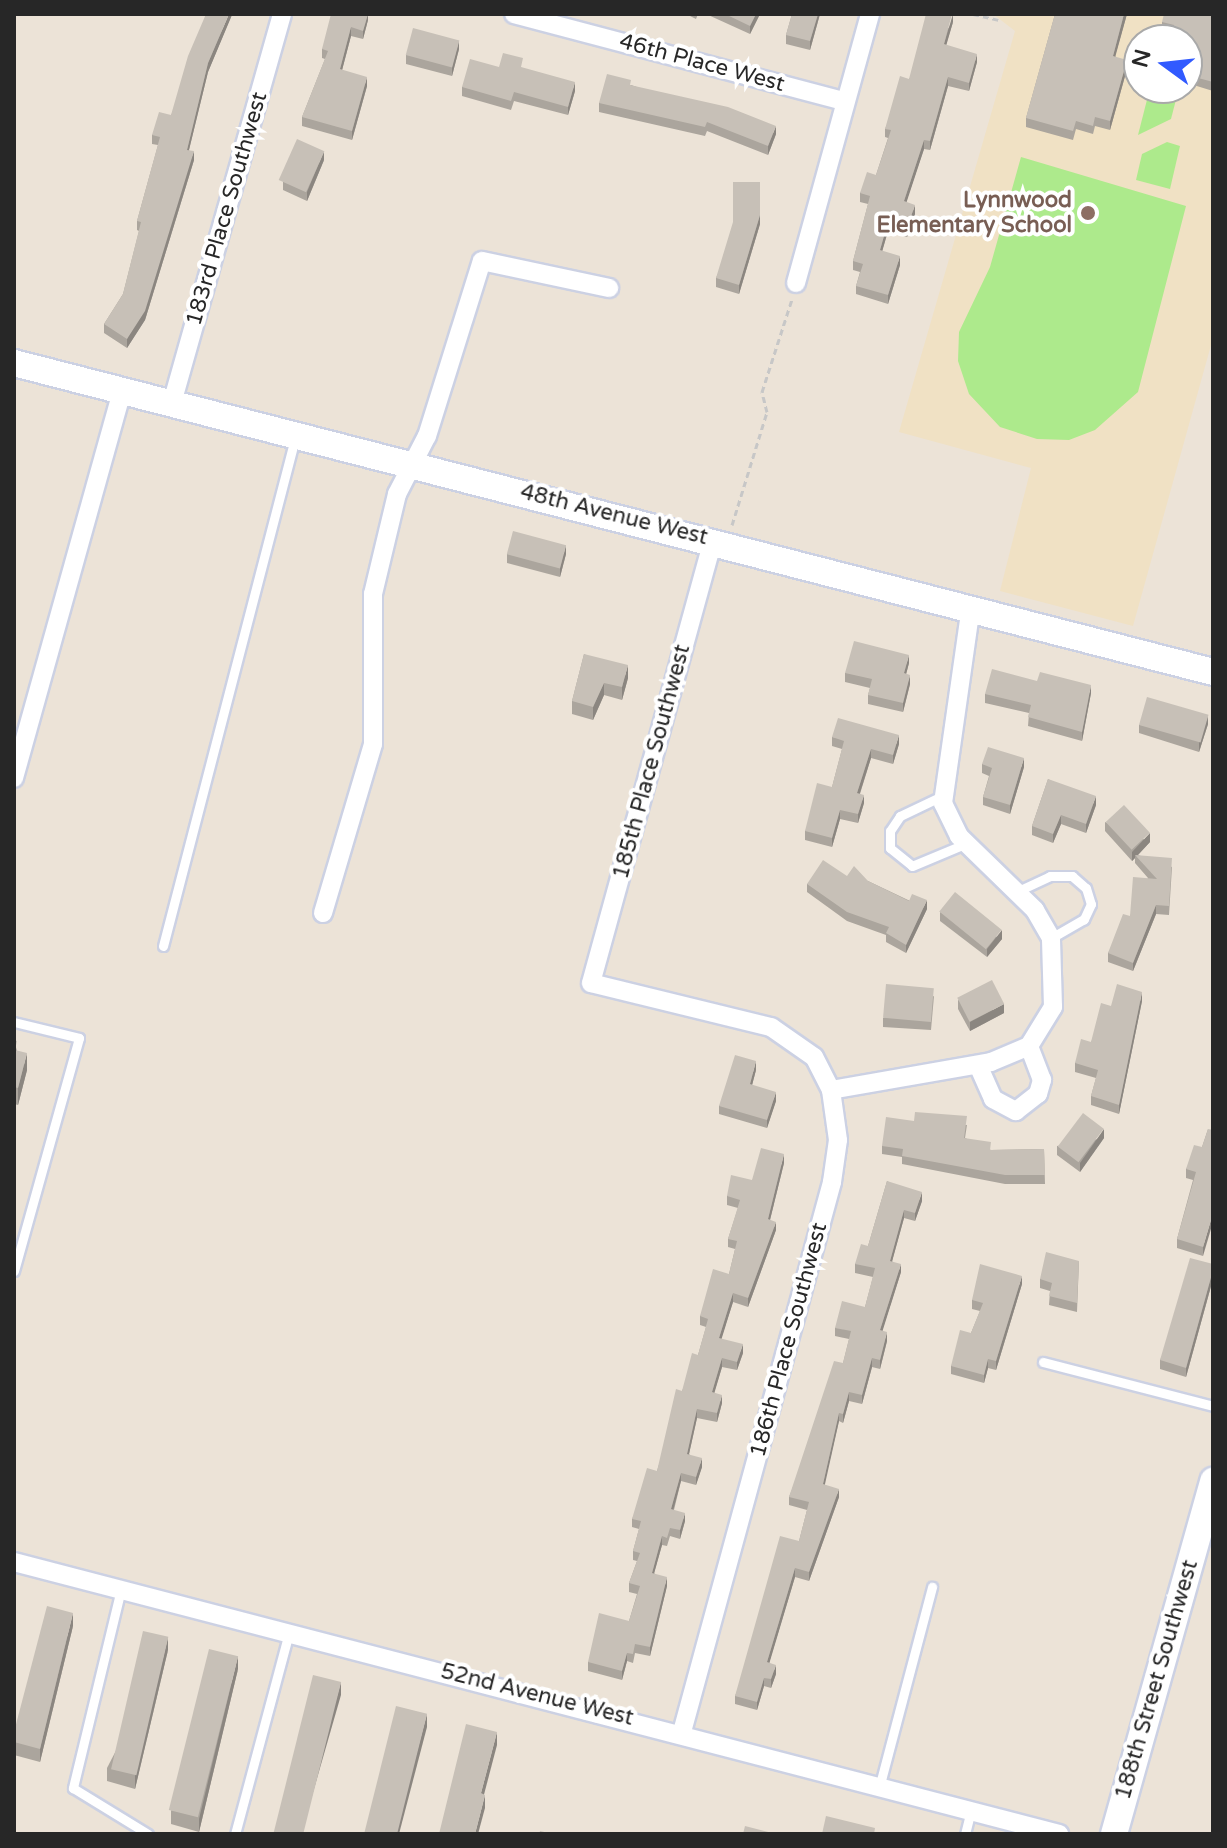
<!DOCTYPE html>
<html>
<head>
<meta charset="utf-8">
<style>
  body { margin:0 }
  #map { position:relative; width:1227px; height:1848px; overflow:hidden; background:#ece3d7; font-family:"Varela Round",sans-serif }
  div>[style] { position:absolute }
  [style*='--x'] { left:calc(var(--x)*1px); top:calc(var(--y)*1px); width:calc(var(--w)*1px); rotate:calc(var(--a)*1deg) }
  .education>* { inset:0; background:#f0e1c4 }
  .green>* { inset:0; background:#adea8c }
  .path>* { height:3px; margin-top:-1.5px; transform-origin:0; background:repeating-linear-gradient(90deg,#c7c7c7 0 6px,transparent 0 10px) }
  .roads { filter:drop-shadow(2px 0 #ccd1e3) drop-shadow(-2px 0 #ccd1e3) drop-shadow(0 2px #ccd1e3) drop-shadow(0 -2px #ccd1e3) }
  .lane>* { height:9px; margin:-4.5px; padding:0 4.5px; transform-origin:4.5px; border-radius:4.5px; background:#fff }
  .street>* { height:18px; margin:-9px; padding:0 9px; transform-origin:9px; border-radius:9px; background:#fff }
  .secondary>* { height:26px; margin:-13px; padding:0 13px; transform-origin:13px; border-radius:13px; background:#fff }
  .wall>* { inset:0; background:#aba59d }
  .shaded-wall>* { inset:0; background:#8b8680 }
  .building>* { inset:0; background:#c7c0b7; transform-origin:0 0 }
  .dots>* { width:22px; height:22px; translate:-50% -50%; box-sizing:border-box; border:4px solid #fff; border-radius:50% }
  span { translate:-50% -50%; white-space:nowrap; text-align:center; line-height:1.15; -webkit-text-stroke:8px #fff; paint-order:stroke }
  .street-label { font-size:22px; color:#272727 }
  .education-label { font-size:22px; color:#785e54; font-weight:700 }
  .right { translate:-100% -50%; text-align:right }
  .frame { position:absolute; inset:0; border:16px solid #272727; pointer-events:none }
  .north { position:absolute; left:1123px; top:24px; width:80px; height:80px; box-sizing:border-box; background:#fff; border:2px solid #a9a9a9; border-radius:50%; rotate:285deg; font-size:22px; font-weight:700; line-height:32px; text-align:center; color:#272727 }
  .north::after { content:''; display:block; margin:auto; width:28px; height:36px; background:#315aff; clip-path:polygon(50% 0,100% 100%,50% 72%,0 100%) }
</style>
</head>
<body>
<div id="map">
  <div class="education">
    <div style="clip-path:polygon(evenodd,993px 14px,1213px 14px,1213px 338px,1133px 626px,1000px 591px,1031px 468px,899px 432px,1015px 31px,993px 14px,1139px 40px,1187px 40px,1187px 88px,1139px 88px,1139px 40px)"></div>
  </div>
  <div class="green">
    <div style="clip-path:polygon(1150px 88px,1179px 88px,1171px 119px,1138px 135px)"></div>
    <div style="clip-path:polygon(1167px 142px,1180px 146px,1170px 189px,1136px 180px,1142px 154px)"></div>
    <div style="clip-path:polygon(1021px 157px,1186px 206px,1138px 392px,1095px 430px,1069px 440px,1037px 439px,1000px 427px,969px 394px,958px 361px,959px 332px,990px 267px)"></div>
  </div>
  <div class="path">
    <div style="--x:973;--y:14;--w:26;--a:13"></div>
    <div style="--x:732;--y:525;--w:118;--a:-72.8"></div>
    <div style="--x:767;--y:412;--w:21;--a:-104"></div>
    <div style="--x:762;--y:392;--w:98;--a:-72.1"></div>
  </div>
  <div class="roads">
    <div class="lane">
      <div style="--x:944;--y:795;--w:49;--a:154.5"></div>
      <div style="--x:900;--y:816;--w:18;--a:124"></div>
      <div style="--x:890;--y:831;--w:17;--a:90"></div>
      <div style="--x:890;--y:848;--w:28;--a:39"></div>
      <div style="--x:912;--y:866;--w:60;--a:-22.7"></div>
      <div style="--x:1018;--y:891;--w:35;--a:-25"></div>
      <div style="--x:1050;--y:876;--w:22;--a:0"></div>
      <div style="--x:1072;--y:876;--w:18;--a:41"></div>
      <div style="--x:1086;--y:888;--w:17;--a:73"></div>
      <div style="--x:1091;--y:904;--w:17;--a:115"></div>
      <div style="--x:1084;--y:919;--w:38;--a:150"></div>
      <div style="--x:163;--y:946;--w:525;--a:-75.43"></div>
      <div style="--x:14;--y:1022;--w:67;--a:13.8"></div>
      <div style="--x:79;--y:1038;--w:242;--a:105.6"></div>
      <div style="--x:1043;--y:1362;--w:176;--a:14.5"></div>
      <div style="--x:121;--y:1589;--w:205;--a:103.6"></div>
      <div style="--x:73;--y:1788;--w:88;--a:31.5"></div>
      <div style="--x:880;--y:1784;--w:204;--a:-75.2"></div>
      <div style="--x:235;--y:1834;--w:209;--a:-75"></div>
      <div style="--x:965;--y:1834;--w:25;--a:-76"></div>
    </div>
    <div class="street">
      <div style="--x:514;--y:14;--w:340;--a:14.8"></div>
      <div style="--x:796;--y:283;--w:279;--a:-74.6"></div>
      <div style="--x:172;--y:403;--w:404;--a:-74.2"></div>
      <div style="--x:14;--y:778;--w:402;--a:-74.4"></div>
      <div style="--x:323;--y:913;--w:176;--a:-73.5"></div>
      <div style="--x:373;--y:744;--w:150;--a:-90"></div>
      <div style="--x:373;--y:594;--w:103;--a:-76.5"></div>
      <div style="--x:397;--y:494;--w:65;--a:-62.7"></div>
      <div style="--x:427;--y:436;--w:183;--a:-72.6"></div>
      <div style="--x:482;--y:261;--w:130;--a:12"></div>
      <div style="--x:978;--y:1065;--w:37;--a:66"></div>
      <div style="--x:993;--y:1099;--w:26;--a:28"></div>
      <div style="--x:1016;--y:1111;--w:28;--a:-38"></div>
      <div style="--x:1038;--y:1094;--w:15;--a:-74"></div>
      <div style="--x:1042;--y:1080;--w:36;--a:-111"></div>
      <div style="--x:831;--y:1090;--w:162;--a:-9.9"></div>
      <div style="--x:991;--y:1062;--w:41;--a:-22.8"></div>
      <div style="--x:1029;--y:1046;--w:46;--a:-58.4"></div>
      <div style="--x:1053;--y:1007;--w:69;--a:-91.7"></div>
      <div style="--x:1051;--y:938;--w:32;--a:-120"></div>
      <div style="--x:1035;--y:910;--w:106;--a:-135.8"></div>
      <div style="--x:959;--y:836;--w:37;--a:-116"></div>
      <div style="--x:943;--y:803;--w:198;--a:-81.9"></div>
      <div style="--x:14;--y:1562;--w:1080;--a:14.59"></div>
      <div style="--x:682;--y:1732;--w:570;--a:-74.74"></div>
      <div style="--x:832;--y:1182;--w:42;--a:-81.9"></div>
      <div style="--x:838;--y:1140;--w:50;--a:-98"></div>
      <div style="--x:831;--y:1090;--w:37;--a:-117"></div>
      <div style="--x:814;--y:1057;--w:52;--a:-145.1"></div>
      <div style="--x:771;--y:1027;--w:185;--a:-166.3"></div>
      <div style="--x:591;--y:983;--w:459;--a:-74.6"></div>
    </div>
    <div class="secondary">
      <div style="--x:14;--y:363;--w:1238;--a:14.45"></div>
      <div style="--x:1114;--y:1834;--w:367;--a:-74.3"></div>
    </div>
  </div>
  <div class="wall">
    <div style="clip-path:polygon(232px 14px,208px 72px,189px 150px,194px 160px,145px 320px,127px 348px,104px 333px,104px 324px,123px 294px,139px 231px,137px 230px,137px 221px,158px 145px,152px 144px,152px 135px,171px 115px)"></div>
    <div style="clip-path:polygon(368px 14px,368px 20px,363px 39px,351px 36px,342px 70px,367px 86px,352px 140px,302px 126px,302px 117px,325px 59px,322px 58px,322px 49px)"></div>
    <div style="clip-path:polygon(686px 14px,698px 14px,696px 19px)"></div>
    <div style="clip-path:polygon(706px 14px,760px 14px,750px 34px)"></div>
    <div style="clip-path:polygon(792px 14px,820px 14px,810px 50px,786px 44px,786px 35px)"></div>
    <div style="clip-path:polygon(1055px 14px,1127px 14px,1115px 56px,1127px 69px,1110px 130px,1095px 126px,1093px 134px,1076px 129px,1073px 140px,1026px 127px,1026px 118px)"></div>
    <div style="clip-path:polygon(1213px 14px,1213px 91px,1187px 83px,1187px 40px,1172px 33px,1162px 30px,1162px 22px)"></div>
    <div style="clip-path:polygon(953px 22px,946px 45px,977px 62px,969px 91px,948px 86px,930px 150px,924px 149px,906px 202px,915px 214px,907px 237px,888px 231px,882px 251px,900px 265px,888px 304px,856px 294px,856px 286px,860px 272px,853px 270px,853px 261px,868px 204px,860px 202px,860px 193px,876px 175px,888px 138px,885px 137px,885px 129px,909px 79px)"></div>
    <div style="clip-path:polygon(459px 49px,452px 76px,406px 64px,406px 55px)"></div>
    <div style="clip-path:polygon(499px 67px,523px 68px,575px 91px,568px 115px,514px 101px,511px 110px,462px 96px,462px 87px)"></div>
    <div style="clip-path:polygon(631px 85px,776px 134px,768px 155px,707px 131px,705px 136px,599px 112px,599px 103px)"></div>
    <div style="clip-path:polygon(324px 160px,307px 201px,283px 190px,283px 182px)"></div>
    <div style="clip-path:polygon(760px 182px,760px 224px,739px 294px,716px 287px,716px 278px)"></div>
    <div style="clip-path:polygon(507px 554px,566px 554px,560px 577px,507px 563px)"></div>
    <div style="clip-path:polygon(584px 654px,628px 678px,622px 700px,604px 695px,593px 720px,572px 714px,572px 701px)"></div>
    <div style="clip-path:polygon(909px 663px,906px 674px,910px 684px,903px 712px,868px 704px,868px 695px,870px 688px,845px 682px,845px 673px)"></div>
    <div style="clip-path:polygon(1037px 681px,1091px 693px,1082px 741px,1028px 726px,1029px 713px,985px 703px,985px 694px)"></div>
    <div style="clip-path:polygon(1208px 724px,1199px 752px,1139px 733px,1139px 725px)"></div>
    <div style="clip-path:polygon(832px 737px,899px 744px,893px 764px,871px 758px,860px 794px,864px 803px,858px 823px,840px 819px,832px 847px,805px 840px,805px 831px,832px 787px,842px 749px,832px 746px)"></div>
    <div style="clip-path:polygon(982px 764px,1024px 767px,1010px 814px,983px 805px,983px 797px,989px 776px,982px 773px)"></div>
    <div style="clip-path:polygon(1048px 779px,1096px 805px,1086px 833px,1061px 824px,1053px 843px,1032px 835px,1032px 826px)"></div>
    <div style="clip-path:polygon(1105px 822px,1150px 842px,1138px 855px,1172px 867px,1169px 915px,1156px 914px,1133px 971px,1108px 962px,1108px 953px,1130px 916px,1148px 878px,1135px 863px,1135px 858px,1132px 861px,1105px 831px)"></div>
    <div style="clip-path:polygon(847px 876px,868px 881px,927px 909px,906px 953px,886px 942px,886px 935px,847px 921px,807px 892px,807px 884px)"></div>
    <div style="clip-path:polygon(940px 912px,1002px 939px,987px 957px,940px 921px)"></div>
    <div style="clip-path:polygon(934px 996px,931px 1030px,883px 1027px,883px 1018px)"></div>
    <div style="clip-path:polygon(958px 1000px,1004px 1013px,970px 1031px,958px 1009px)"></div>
    <div style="clip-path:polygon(1142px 1001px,1119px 1114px,1091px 1105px,1091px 1096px,1096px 1078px,1075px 1072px,1075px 1063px,1091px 1042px,1111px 1006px)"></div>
    <div style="clip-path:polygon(14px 1040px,17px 1051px,27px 1070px,18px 1105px,14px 1104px)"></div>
    <div style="clip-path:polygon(756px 1070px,752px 1085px,776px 1101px,767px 1128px,719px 1114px,719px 1106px)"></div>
    <div style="clip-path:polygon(914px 1121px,967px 1125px,965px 1138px,991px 1150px,1044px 1149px,1045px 1184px,1005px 1184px,902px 1164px,902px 1157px,882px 1154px,882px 1146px)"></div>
    <div style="clip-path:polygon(1208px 1129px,1203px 1256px,1177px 1248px,1177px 1239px,1193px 1180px,1186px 1178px,1186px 1169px,1202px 1147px)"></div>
    <div style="clip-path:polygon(1104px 1138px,1080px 1172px,1057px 1155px,1057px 1146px)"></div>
    <div style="clip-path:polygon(784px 1163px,770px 1220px,776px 1230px,748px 1307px,733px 1302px,721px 1339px,743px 1353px,737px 1370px,722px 1367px,714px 1393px,722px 1403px,717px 1422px,697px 1418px,689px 1454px,702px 1467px,696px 1485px,681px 1481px,674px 1510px,685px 1521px,680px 1539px,670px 1536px,667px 1546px,662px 1545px,654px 1573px,667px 1586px,650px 1656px,635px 1653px,633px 1663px,627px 1661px,622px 1680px,588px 1671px,588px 1662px,629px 1621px,637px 1594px,629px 1592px,629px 1583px,637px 1561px,633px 1560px,633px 1551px,639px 1529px,632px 1527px,632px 1519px,657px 1471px,682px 1391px,698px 1355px,706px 1327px,700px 1325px,700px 1316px,729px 1274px,735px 1249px,728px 1247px,728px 1239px,738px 1208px,727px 1205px,727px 1196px,752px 1180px)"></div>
    <div style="clip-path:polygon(887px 1181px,922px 1201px,915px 1221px,904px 1218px,892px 1261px,901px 1272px,882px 1331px,887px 1341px,880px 1369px,872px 1367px,862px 1404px,849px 1401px,843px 1423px,839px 1421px,824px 1485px,839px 1497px,809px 1581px,795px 1577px,769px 1663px,776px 1674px,771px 1688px,764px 1686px,757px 1710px,735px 1704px,735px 1696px,799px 1541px,807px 1510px,789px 1505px,789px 1497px,843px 1363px,849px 1339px,835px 1336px,835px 1328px,865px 1307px,873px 1277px,855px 1273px,855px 1264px,868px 1246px)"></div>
    <div style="clip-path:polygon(1079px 1261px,1077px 1312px,1049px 1305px,1050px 1291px,1040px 1288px,1040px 1279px)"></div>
    <div style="clip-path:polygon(1213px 1264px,1213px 1279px,1186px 1377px,1160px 1369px,1160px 1360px)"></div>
    <div style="clip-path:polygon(1022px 1284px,996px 1370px,988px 1368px,984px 1383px,951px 1374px,951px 1366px,971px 1333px,980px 1311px,972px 1309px,972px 1300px)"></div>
    <div style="clip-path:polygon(73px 1626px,40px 1762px,14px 1755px,14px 1732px)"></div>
    <div style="clip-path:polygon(168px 1650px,135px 1789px,107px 1781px,107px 1768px)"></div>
    <div style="clip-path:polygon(238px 1669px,199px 1832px,171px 1824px,171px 1811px)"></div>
  </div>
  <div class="shaded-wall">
    <div style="clip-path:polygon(229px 14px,232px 14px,232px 15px,208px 72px,187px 158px,187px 150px,208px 63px)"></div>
    <div style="clip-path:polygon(368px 14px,368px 20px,363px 39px,363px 31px)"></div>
    <div style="clip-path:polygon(756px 14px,760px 14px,750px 34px,750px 26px)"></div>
    <div style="clip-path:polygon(818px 14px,820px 14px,810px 50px,810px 41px)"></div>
    <div style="clip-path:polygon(953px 14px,953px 22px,944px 53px,944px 44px)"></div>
    <div style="clip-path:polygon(1124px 14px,1127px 14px,1113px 65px,1113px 56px)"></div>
    <div style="clip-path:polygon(351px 27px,351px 36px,340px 78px,340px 69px)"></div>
    <div style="clip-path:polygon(459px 40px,459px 49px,452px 76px,452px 67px)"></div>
    <div style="clip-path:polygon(977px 54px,977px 62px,969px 91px,969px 83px)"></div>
    <div style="clip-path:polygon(1127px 60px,1127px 69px,1110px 130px,1110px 121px)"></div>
    <div style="clip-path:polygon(367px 77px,367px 86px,352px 140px,352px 131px)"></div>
    <div style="clip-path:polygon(948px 77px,948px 86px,930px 150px,930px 141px)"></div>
    <div style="clip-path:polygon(575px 82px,575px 91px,568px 115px,568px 107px)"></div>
    <div style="clip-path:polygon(776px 126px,776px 134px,768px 155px,768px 146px)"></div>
    <div style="clip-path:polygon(924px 140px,924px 149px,904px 210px,904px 201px)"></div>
    <div style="clip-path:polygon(194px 151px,194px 160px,145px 320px,127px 348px,127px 339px)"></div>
    <div style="clip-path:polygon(324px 151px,324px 160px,307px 201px,307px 192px)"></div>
    <div style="clip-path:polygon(915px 205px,915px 214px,907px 237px,907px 228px)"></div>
    <div style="clip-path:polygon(760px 215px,760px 224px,739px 294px,739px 285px)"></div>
    <div style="clip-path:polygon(888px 222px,888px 231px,880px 259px,880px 250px)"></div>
    <div style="clip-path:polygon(900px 256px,900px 265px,888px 304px,888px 295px)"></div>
    <div style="clip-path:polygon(566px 545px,566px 554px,560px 577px,560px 568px)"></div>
    <div style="clip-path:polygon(909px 655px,909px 663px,904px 682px,904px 673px)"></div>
    <div style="clip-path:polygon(628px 665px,628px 678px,622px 700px,622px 687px)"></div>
    <div style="clip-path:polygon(910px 675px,910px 684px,903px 712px,903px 703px)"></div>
    <div style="clip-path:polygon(604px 683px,604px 695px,593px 720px,593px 707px)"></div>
    <div style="clip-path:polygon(1091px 685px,1091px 693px,1082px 741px,1082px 732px)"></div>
    <div style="clip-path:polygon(1208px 715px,1208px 724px,1199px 752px,1199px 743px)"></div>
    <div style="clip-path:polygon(899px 735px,899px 744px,893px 764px,893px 755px)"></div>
    <div style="clip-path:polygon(871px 749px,871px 758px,857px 802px,857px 793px)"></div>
    <div style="clip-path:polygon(1024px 758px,1024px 767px,1010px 814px,1010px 805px)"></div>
    <div style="clip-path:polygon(864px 795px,864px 803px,858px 823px,858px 814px)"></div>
    <div style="clip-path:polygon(1096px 796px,1096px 805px,1086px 833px,1086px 824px)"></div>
    <div style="clip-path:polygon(840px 810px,840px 819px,832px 847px,832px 838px)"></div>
    <div style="clip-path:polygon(1061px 815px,1061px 824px,1053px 843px,1053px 834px)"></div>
    <div style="clip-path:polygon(1150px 833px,1150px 842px,1136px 857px,1135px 855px,1135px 858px,1132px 861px,1132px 852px)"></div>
    <div style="clip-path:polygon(927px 900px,927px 909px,906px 953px,906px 945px)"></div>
    <div style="clip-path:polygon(1156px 905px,1156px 914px,1133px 971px,1133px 963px)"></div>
    <div style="clip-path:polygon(1002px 930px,1002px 939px,987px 957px,987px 949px)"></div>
    <div style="clip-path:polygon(1142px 992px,1142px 1001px,1119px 1114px,1119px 1105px)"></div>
    <div style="clip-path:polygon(1004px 1004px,1004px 1013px,970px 1031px,970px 1022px)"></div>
    <div style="clip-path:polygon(27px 1053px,27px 1070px,18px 1105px,18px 1088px)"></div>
    <div style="clip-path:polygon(756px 1061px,756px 1070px,750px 1093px,750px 1084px)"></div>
    <div style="clip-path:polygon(776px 1092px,776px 1101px,767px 1128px,767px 1120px)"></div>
    <div style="clip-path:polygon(1104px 1129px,1104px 1138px,1080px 1172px,1080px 1163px)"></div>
    <div style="clip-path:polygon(784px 1154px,784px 1163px,768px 1228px,768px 1219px)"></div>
    <div style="clip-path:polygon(922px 1192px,922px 1201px,915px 1221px,915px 1213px)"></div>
    <div style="clip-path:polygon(904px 1210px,904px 1218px,890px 1269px,890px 1261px)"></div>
    <div style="clip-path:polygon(1213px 1213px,1213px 1222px,1203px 1256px,1203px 1247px)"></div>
    <div style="clip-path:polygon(776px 1222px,776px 1230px,748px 1307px,748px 1298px)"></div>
    <div style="clip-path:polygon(901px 1264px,901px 1272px,880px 1339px,880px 1330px)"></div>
    <div style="clip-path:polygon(1213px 1270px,1213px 1279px,1186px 1377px,1186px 1368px)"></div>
    <div style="clip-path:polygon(1022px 1276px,1022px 1284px,996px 1370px,996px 1361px)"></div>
    <div style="clip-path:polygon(733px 1293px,733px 1302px,719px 1347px,719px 1338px)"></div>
    <div style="clip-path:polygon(887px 1332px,887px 1341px,880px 1369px,880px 1360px)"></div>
    <div style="clip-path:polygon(743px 1344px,743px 1353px,737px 1370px,737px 1362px)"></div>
    <div style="clip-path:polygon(722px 1358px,722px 1367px,712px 1401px,712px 1392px)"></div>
    <div style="clip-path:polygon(872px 1358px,872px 1367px,862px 1404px,862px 1395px)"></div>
    <div style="clip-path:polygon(988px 1359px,988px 1368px,984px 1383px,984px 1375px)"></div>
    <div style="clip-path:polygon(849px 1392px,849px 1401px,843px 1423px,843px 1414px)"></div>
    <div style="clip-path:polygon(722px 1395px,722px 1403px,717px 1422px,717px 1413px)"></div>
    <div style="clip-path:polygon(697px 1409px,697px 1418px,687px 1463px,687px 1454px)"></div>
    <div style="clip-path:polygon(839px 1413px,839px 1421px,823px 1493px,823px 1484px)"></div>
    <div style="clip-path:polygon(702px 1458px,702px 1467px,696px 1485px,696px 1477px)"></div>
    <div style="clip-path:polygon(681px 1473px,681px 1481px,671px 1518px,671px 1509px)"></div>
    <div style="clip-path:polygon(839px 1489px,839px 1497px,809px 1581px,809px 1572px)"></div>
    <div style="clip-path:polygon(685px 1513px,685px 1521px,680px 1539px,680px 1530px)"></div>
    <div style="clip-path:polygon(662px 1536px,662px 1545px,652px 1581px,652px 1573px)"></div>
    <div style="clip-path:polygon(795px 1568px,795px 1577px,767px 1671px,767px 1662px)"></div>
    <div style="clip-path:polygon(667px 1577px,667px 1586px,650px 1656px,650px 1647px)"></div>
    <div style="clip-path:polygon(73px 1613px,73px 1626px,40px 1762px,40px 1749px)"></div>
    <div style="clip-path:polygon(168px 1637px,168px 1650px,135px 1789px,135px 1776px)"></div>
    <div style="clip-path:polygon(627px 1653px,627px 1661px,622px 1680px,622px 1671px)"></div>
    <div style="clip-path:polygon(238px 1656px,238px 1669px,199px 1832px,199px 1819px)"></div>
    <div style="clip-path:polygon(776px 1665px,776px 1674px,771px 1688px,771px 1679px)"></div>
    <div style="clip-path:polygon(764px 1678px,764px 1686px,757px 1710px,757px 1702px)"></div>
    <div style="clip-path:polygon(341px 1682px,341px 1695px,301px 1834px,298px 1834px)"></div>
    <div style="clip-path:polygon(427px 1714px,427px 1727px,399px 1834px,395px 1834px)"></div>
    <div style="clip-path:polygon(497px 1732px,497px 1745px,481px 1806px,481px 1793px)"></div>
    <div style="clip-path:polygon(485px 1795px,485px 1808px,478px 1834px,475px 1834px)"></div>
  </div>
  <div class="building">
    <div style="clip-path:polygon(206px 14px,229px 14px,208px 63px,187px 150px,194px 151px,145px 311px,127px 339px,104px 324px,123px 294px,141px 222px,137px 221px,160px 137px,152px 135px,159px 112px,171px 115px,188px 56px)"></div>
    <div style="clip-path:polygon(331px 14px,368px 14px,363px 31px,351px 27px,340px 69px,367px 77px,352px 131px,302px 117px,328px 51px,322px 49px)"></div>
    <div style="clip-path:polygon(725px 14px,756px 14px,750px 26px)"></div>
    <div style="clip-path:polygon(792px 14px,818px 14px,810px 41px,786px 35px)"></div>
    <div style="clip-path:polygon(926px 14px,952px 14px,944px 44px,977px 54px,969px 83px,948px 77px,930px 141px,924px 140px,904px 201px,915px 205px,907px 228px,888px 222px,880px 250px,900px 256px,888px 295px,856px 286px,863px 264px,853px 261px,870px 196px,860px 193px,867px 172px,876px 175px,891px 130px,885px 129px,900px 76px,909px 79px)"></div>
    <div style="clip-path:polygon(1055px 14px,1124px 14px,1113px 56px,1127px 60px,1110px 121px,1095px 117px,1093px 126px,1076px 121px,1073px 131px,1026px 118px)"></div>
    <div style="clip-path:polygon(1164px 14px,1213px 14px,1213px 82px,1187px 75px,1187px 40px,1170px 40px,1174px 25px,1162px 22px)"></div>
    <div style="left:413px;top:28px;width:48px;height:28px;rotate:15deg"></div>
    <div style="clip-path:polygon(503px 53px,523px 58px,521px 67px,575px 82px,568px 107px,514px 92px,511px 101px,462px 87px,470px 59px,499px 67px)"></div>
    <div style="clip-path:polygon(607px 74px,631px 80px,630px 85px,728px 107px,776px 126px,768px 146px,707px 122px,705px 127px,599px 103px)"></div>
    <div style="left:297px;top:139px;width:30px;height:45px;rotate:24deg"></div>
    <div style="clip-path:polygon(733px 182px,760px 182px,760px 215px,739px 285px,716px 278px,733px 222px)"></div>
    <div style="left:513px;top:531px;width:55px;height:24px;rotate:15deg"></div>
    <div style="clip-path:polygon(854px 641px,909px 655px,904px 673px,910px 675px,903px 703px,868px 695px,872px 679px,845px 673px)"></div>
    <div style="clip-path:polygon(584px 654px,628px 665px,622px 687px,604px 683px,593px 707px,572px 701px)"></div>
    <div style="clip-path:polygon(992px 669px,1037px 681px,1040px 672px,1091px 685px,1082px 732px,1028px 717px,1031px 705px,985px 694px)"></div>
    <div style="left:1147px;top:697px;width:64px;height:29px;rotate:16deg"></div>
    <div style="clip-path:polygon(838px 718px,899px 735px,893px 755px,871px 749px,857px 793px,864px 795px,858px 814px,840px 810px,832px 838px,805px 831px,817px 783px,832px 787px,844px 741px,832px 737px)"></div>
    <div style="clip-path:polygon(988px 747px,1024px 758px,1010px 805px,983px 797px,992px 768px,982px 764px)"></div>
    <div style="clip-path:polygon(1048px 779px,1096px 796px,1086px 824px,1061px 815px,1053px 834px,1032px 826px)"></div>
    <div style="left:1124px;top:805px;width:38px;height:25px;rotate:47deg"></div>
    <div style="clip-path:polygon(1135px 855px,1172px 858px,1169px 906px,1156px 905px,1133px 963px,1108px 953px,1123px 914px,1130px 916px,1133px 877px,1157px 879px)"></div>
    <div style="clip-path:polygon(823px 860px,847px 876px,854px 866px,868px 881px,909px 901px,912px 894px,927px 900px,906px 945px,886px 933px,889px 927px,847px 912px,807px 884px)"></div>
    <div style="left:955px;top:892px;width:60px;height:25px;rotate:39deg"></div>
    <div style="left:992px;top:980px;width:27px;height:39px;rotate:63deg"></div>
    <div style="left:886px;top:984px;width:48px;height:34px;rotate:5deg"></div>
    <div style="clip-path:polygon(1117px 984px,1142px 992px,1119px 1105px,1091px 1096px,1098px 1070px,1075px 1063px,1081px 1039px,1091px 1042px,1101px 1003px,1111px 1006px)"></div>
    <div style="clip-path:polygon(14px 1040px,17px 1041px,15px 1050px,27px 1053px,18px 1088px,14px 1087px)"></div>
    <div style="clip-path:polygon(735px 1055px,756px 1061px,750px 1084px,776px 1092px,767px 1120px,719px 1106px)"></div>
    <div style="clip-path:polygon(915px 1112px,967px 1116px,964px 1138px,991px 1142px,990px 1150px,1044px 1149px,1045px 1175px,1005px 1175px,902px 1156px,903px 1149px,882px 1146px,886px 1117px,914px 1121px)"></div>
    <div style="left:1083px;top:1113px;width:26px;height:42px;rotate:37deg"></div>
    <div style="clip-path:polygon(1208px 1129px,1213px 1130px,1213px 1213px,1203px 1247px,1177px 1239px,1196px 1172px,1186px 1169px,1194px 1145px,1202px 1147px)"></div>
    <div style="clip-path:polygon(761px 1148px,784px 1154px,768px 1219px,776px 1222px,748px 1298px,733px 1293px,719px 1338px,743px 1344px,737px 1362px,722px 1358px,712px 1392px,722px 1395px,717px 1413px,697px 1409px,687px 1454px,702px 1458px,696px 1477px,681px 1473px,671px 1509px,685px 1513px,680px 1530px,670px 1528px,667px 1538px,662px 1536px,652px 1573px,667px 1577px,650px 1647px,635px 1644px,633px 1654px,627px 1653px,622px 1671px,588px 1662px,599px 1613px,629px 1621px,640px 1586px,629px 1583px,640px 1553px,633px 1551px,641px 1521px,632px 1519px,647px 1468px,657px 1471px,676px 1389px,682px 1391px,692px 1353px,698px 1355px,708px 1319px,700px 1316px,713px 1269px,729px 1274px,737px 1241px,728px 1239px,740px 1200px,727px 1196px,731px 1175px,752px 1180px)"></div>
    <div style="clip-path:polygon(887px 1181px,922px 1192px,915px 1213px,904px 1210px,890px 1261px,901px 1264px,880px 1330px,887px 1332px,880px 1360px,872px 1358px,862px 1395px,849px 1392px,843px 1414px,839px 1413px,823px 1484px,839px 1489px,809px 1572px,795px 1568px,767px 1662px,776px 1665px,771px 1679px,764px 1678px,757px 1702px,735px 1696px,780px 1536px,799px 1541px,809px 1502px,789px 1497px,834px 1361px,843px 1363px,851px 1331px,835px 1328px,842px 1301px,865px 1307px,875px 1268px,855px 1264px,861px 1244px,868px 1246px)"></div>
    <div style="clip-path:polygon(1046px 1252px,1079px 1261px,1077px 1303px,1049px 1296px,1052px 1283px,1040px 1279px)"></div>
    <div style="clip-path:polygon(1190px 1258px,1213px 1264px,1213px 1270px,1186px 1368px,1160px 1360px)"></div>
    <div style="clip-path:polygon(980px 1264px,1022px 1276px,996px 1361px,988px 1359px,984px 1375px,951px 1366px,960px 1330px,971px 1333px,983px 1303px,972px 1300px)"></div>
    <div style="clip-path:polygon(47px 1606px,73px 1613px,40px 1749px,14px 1742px,14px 1732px)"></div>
    <div style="left:143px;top:1631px;width:26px;height:142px;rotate:13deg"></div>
    <div style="left:209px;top:1649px;width:30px;height:166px;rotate:14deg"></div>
    <div style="left:313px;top:1675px;width:29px;height:165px;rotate:14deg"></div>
    <div style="left:396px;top:1706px;width:32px;height:132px;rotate:14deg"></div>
    <div style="clip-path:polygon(466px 1724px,497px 1732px,481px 1793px,485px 1795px,475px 1834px,439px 1834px)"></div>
    <div style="clip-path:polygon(826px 1816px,875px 1828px,874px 1834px,822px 1834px)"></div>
    <div style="clip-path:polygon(745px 1826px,776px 1834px,743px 1834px)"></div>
    <div style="clip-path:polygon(540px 1831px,553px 1834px,539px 1834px)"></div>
  </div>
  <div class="dots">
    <div style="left:1088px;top:213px;background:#8d6e63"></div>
  </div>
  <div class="street-label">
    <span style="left:702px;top:63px;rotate:15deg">46th Place West</span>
    <span style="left:227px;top:209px;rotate:-74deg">183rd Place Southwest</span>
    <span style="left:614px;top:515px;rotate:14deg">48th Avenue West</span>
    <span style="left:652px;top:762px;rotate:-75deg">185th Place Southwest</span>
    <span style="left:789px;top:1340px;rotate:-75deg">186th Place Southwest</span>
    <span style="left:1157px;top:1680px;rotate:-74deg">188th Street Southwest</span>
    <span style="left:537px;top:1695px;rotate:14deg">52nd Avenue West</span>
  </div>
  <div class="education-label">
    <span class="right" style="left:1072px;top:213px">Lynnwood<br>Elementary School</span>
  </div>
  <div class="frame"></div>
  <div class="north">N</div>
</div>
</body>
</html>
